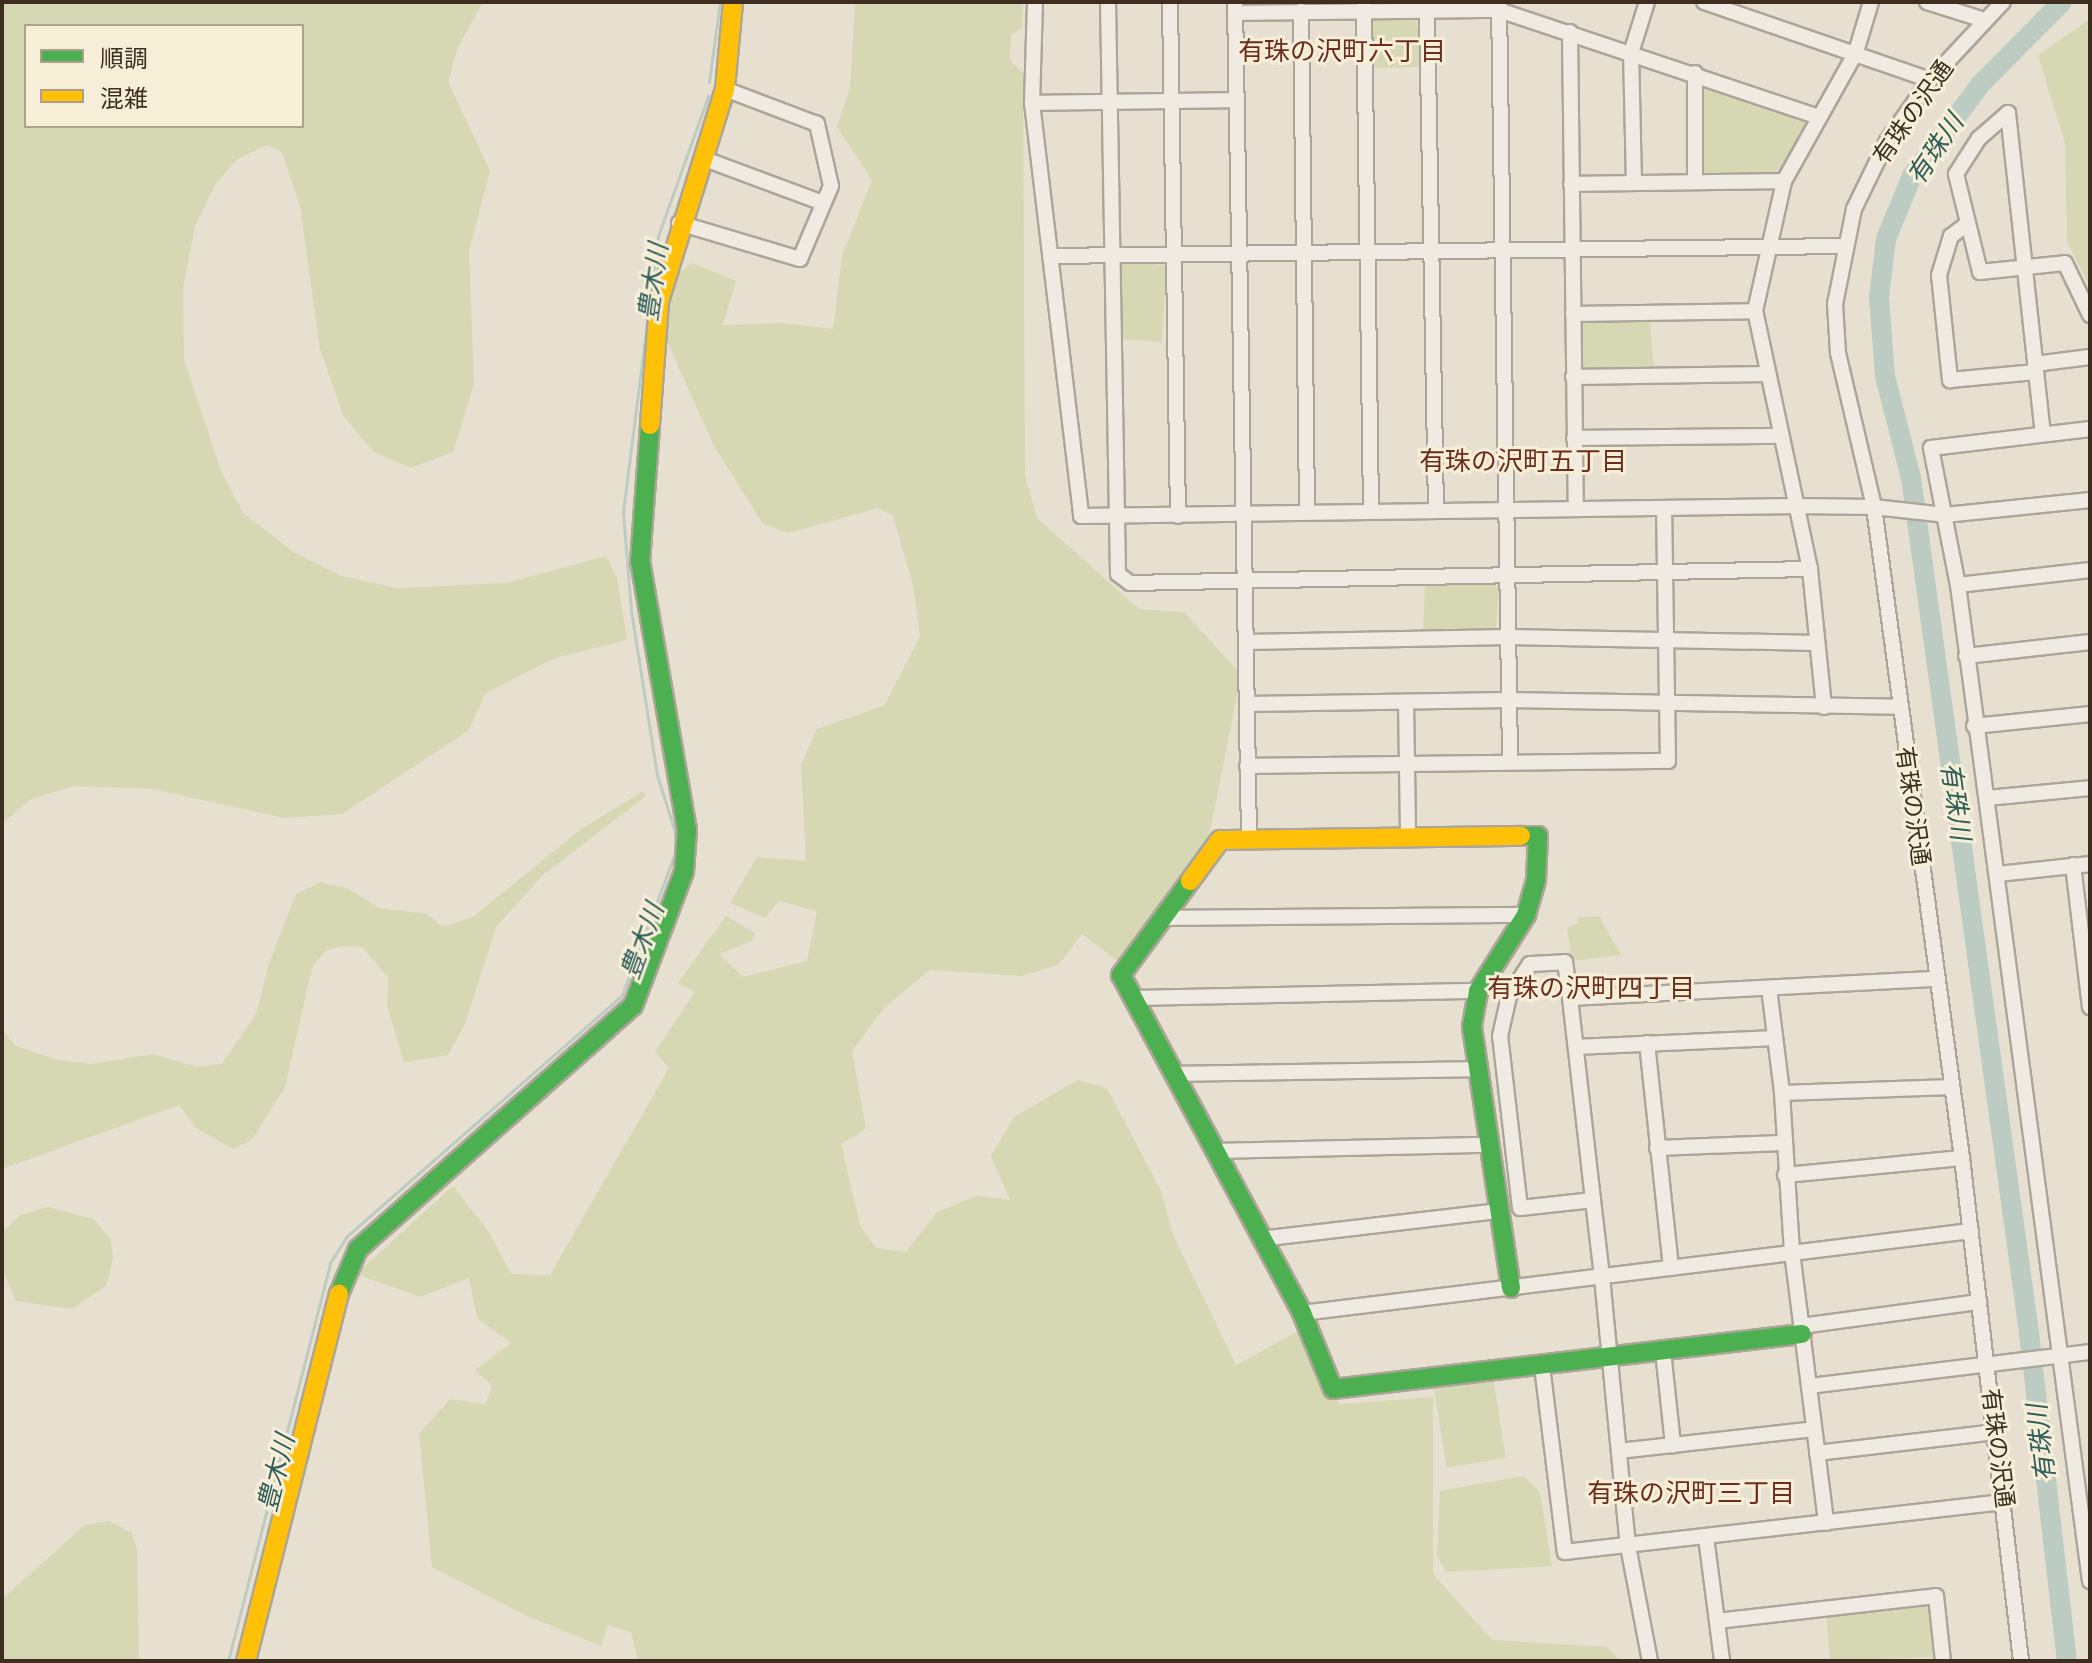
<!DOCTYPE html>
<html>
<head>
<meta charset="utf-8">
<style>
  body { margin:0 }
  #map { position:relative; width:2092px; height:1663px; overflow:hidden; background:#e7e0d1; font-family:"PT Serif","Noto Sans JP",serif }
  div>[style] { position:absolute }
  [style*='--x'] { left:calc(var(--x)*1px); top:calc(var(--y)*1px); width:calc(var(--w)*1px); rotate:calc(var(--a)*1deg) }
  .green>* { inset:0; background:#d6d7b3; transform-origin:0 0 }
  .stream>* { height:3px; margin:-1.5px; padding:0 1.5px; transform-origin:1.5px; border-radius:1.5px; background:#bcccc2 }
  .river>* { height:20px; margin:-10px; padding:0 10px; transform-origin:10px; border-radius:10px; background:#bcccc2 }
  .roads { filter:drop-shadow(2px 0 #ada599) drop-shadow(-2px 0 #ada599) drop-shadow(0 2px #ada599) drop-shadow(0 -2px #ada599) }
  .street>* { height:14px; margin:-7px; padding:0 7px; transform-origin:7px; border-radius:7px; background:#efebe3 }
  .fast>* { height:18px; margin:-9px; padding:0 9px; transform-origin:9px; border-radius:9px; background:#4caf50 }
  .slow>* { height:18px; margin:-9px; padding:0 9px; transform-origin:9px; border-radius:9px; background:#ffc107 }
  span { translate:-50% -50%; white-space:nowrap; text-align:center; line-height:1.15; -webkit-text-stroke:6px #f7eed8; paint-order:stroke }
  .street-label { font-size:24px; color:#3d2e20 }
  .neighbourhood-label { font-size:26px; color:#6b2e1e }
  .water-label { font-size:26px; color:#2f5d5a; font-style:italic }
  .frame { position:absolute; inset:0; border:4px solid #3d2e20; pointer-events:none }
  .legend { position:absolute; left:24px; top:24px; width:280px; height:104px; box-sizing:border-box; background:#f7eed8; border:2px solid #ada18e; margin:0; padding:10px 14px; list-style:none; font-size:24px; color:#3d2e20 }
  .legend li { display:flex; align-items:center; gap:16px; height:40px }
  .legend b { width:40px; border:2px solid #ada18e }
</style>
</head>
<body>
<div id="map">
  <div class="green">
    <div style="clip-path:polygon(evenodd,2px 2px,483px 2px,458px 47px,448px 82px,490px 171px,469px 251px,474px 384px,453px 452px,411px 468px,374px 452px,344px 417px,320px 349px,300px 206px,282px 152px,267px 145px,236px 160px,215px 185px,195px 226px,183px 288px,184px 359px,220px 469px,243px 513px,295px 553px,341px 576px,397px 588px,507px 583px,606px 556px,617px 578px,627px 640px,555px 658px,486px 693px,468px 731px,342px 814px,285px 818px,153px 789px,74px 786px,29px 800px,2px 824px,2px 2px,26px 26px,302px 26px,302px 126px,26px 126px,26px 26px)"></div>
    <div style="clip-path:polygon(855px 2px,1023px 2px,1022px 28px,1011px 35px,1010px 60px,1023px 73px,1025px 476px,1037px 518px,1139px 609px,1184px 612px,1241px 674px,1208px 842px,1119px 962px,1082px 934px,1058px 965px,1021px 976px,930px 970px,884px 1008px,852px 1051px,866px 1129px,841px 1144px,860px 1225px,876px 1248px,906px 1252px,937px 1212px,977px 1196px,1010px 1200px,991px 1156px,1014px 1117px,1078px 1080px,1107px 1088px,1161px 1191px,1173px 1235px,1236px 1365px,1297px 1332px,1340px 1404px,1433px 1397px,1433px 1574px,1492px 1640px,1607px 1647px,1621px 1661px,638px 1661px,631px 1632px,608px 1625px,601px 1646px,525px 1615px,432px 1567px,419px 1434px,450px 1399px,485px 1404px,492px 1386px,475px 1370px,511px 1343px,477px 1318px,469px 1278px,420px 1297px,356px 1274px,453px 1186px,489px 1232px,511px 1274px,550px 1275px,669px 1068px,655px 1052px,695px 992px,678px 983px,726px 916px,755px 933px,752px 941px,719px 954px,743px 977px,807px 961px,817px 911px,779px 901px,765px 918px,730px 903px,757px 857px,806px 861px,801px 764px,817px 729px,885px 705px,920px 636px,913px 585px,893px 516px,878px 508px,789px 533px,763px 524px,714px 446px,665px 337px,673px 278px,692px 263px,736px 281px,723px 325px,782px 323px,833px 329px,842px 256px,872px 180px,837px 127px,850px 88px)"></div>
    <div style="clip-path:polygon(1416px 14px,1422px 67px,1371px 68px,1370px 18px)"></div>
    <div style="clip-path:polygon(2090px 19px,2090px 287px,2067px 242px,2065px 143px,2038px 55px)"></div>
    <div style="clip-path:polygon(1703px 83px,1803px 120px,1806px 124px,1780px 168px,1774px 173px,1699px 174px,1698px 86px)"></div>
    <div style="left:1120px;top:262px;width:47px;height:77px;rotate:4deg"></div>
    <div style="clip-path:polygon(1583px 320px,1650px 320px,1654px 368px,1584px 369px,1579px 323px)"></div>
    <div style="clip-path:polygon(1493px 583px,1499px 588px,1496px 631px,1423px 631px,1425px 584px)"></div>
    <div style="clip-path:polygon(643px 791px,646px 796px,543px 875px,496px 927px,465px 1024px,448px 1055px,404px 1062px,387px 1006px,388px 977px,362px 947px,342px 946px,325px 951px,312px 968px,285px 1087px,252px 1140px,233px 1149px,196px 1128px,179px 1105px,2px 1169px,2px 1028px,14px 1045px,57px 1060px,91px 1064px,153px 1054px,197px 1067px,222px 1064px,256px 1014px,269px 963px,296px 894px,321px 882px,349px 889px,379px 908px,427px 914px,442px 927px,473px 917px,581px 829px)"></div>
    <div style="clip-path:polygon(1599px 916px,1621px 955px,1572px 961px,1567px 927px,1578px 924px,1577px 918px)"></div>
    <div style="clip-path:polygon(48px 1207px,93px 1219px,111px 1239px,113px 1259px,106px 1286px,72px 1309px,16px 1301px,2px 1268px,3px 1232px,20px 1215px)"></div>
    <div style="left:1493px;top:1377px;width:82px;height:60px;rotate:81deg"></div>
    <div style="clip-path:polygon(1523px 1476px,1540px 1492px,1552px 1566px,1446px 1572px,1437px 1555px,1440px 1491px)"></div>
    <div style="clip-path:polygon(109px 1521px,132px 1533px,137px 1549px,139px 1661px,2px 1661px,2px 1599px,85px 1525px)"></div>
    <div style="clip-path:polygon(1926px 1602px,1938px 1650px,1933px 1657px,1830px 1661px,1826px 1615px)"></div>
  </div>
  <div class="stream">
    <div style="--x:709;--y:82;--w:81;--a:-82.2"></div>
    <div style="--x:228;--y:1661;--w:411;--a:-75.6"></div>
    <div style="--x:330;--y:1263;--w:31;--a:-58"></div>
    <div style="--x:346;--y:1237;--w:367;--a:-41.2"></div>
    <div style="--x:622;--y:995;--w:152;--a:-69.5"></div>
    <div style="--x:675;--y:853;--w:21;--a:-90"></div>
    <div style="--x:675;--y:832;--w:60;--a:-107.5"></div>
    <div style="--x:657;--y:775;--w:167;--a:-99"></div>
    <div style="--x:631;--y:610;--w:98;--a:-94.7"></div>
    <div style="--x:623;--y:512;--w:278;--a:-82.8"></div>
    <div style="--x:658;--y:236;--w:149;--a:-70.3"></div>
  </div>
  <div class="river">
    <div style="--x:2062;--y:2;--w:117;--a:134.7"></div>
    <div style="--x:1980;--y:85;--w:114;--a:126.8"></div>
    <div style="--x:1912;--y:176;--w:68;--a:112.4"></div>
    <div style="--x:1886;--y:239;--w:59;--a:96.8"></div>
    <div style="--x:1879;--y:298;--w:78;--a:85.6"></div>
    <div style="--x:1885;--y:376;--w:105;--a:75.7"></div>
    <div style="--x:1911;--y:478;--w:863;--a:82.14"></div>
    <div style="--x:2029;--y:1333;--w:330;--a:83.4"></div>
  </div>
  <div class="roads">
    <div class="street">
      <div style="--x:1035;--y:2;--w:101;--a:91.7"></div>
      <div style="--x:1032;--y:103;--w:416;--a:83.2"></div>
      <div style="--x:1081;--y:516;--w:717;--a:-0.8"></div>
      <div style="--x:1798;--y:506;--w:76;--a:0.8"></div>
      <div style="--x:1874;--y:507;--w:71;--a:6.4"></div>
      <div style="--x:1945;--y:515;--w:146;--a:-5.9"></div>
      <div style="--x:1108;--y:2;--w:572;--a:89"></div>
      <div style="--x:1118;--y:574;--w:15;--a:37"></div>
      <div style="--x:1130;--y:583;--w:680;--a:-1.18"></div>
      <div style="--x:1170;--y:2;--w:514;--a:89.11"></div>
      <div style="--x:1235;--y:2;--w:836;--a:89.04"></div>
      <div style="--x:1364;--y:2;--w:509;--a:89.21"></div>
      <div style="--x:1499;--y:2;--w:760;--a:89.17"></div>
      <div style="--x:1704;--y:2;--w:239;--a:19"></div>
      <div style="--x:1927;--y:2;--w:60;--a:17.5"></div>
      <div style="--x:2003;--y:2;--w:107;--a:133.1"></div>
      <div style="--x:1930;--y:80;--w:75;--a:125.2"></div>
      <div style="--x:1887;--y:141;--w:76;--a:115.9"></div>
      <div style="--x:1854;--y:209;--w:97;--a:101.3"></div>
      <div style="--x:1835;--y:304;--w:49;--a:86.5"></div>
      <div style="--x:1838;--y:353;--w:158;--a:76.8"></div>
      <div style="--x:1874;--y:507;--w:657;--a:82.3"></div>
      <div style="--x:1962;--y:1158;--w:506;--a:83.31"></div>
      <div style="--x:1427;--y:10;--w:501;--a:88.97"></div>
      <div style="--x:1301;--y:11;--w:501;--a:89.31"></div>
      <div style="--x:1235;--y:13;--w:264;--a:-0.7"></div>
      <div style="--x:1499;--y:10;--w:337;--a:18.5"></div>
      <div style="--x:1570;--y:32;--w:476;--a:89.3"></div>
      <div style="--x:1695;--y:73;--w:109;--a:90"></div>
      <div style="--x:1032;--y:103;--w:205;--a:-0.8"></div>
      <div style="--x:2008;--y:113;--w:38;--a:139"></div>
      <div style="--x:1979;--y:138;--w:43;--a:122.6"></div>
      <div style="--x:1956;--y:174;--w:101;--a:76.2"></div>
      <div style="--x:1980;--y:272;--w:85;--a:-6"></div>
      <div style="--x:2065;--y:263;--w:58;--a:64.3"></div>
      <div style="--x:2008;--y:113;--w:323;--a:83.8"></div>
      <div style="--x:702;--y:158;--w:129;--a:20.4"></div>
      <div style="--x:1634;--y:183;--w:130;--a:-91.3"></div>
      <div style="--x:1631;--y:53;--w:53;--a:-72.6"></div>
      <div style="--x:1571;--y:184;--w:213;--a:-0.8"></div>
      <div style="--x:679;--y:223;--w:126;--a:16.6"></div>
      <div style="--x:800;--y:259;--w:79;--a:-67"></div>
      <div style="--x:831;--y:186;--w:64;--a:-102.7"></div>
      <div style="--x:817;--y:124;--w:98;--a:-159.2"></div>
      <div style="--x:1967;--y:224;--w:20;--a:143"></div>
      <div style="--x:1951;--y:236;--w:41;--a:107.1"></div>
      <div style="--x:1939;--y:275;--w:106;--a:84"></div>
      <div style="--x:1950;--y:380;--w:86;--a:-5.3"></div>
      <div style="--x:1050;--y:256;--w:793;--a:-0.72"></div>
      <div style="--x:1573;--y:314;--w:182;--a:-0.9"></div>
      <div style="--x:2035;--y:364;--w:55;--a:-7.3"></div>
      <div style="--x:1573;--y:377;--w:194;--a:-0.9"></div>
      <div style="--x:2090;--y:429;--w:160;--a:173.2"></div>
      <div style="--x:1931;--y:448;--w:140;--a:78.9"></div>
      <div style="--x:1958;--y:585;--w:1005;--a:82.45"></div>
      <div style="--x:1574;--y:438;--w:207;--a:-0.6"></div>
      <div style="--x:1958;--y:585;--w:133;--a:-6.5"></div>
      <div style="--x:1246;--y:642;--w:262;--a:-1.1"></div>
      <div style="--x:1508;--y:637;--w:309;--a:1.1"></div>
      <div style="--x:1966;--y:656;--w:125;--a:-6.4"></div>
      <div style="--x:1406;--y:702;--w:134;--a:89.1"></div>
      <div style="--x:1247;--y:704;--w:261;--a:-0.9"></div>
      <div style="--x:1508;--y:700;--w:392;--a:1"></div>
      <div style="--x:1824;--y:707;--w:139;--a:-95.8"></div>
      <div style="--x:1810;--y:569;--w:264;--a:-102"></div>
      <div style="--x:1755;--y:311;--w:133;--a:-77.4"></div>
      <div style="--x:1784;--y:181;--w:148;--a:-60.8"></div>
      <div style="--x:1856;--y:52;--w:52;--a:-73.3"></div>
      <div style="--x:1974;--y:726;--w:117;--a:-5.9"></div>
      <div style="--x:1247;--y:766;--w:421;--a:-0.7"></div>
      <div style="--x:1668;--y:761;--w:253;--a:-90.9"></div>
      <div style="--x:1987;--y:798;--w:103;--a:-5.5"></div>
      <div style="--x:2073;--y:865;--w:143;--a:83.2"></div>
      <div style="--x:1998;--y:874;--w:93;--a:-6.2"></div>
      <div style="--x:1163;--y:918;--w:363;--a:-0.5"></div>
      <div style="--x:1769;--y:988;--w:106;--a:82.9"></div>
      <div style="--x:1782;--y:1093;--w:159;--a:86.4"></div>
      <div style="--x:1792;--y:1252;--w:273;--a:82.8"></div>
      <div style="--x:1134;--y:998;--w:344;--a:-1.2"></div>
      <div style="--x:1570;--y:998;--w:367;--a:-3"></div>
      <div style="--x:1647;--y:1043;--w:226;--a:83.9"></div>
      <div style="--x:1576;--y:1047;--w:199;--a:-2.6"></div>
      <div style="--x:1174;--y:1074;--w:304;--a:-0.9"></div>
      <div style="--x:1782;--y:1093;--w:170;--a:-2"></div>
      <div style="--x:1657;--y:1148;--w:125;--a:-2.3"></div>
      <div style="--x:1214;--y:1151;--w:274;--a:-1.3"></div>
      <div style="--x:1785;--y:1175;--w:178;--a:-5.5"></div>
      <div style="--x:1593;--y:1200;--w:73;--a:173.7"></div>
      <div style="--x:1520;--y:1208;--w:173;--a:-96.6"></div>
      <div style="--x:1500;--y:1036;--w:41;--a:-77.3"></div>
      <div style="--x:1509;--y:996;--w:38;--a:-57"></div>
      <div style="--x:1530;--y:964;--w:35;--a:-3"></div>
      <div style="--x:1565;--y:962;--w:36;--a:82"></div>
      <div style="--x:1570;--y:998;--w:203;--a:83.5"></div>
      <div style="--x:1593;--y:1200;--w:78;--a:83.3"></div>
      <div style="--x:1602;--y:1277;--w:270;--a:84.5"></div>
      <div style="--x:1628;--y:1546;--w:117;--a:79.2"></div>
      <div style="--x:1260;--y:1239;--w:241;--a:-6.7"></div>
      <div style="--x:1302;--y:1313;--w:674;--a:-6.99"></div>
      <div style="--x:1801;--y:1326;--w:180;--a:-7.7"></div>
      <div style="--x:1663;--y:1351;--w:95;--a:83.9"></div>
      <div style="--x:1542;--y:1366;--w:187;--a:83"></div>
      <div style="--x:1565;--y:1552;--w:443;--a:-6.5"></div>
      <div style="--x:1809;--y:1386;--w:283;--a:-6.9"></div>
      <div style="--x:1619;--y:1451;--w:196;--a:-6.4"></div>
      <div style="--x:1817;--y:1453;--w:180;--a:-6.7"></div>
      <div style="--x:1706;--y:1537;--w:125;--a:82.6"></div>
      <div style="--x:1717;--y:1621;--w:220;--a:-6.5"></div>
      <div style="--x:1936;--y:1596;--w:65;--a:83.9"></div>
    </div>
    <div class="fast">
      <div style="--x:1190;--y:881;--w:117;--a:126.3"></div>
      <div style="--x:1121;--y:975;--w:383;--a:61.8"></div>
      <div style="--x:1302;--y:1313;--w:82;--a:67.8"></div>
      <div style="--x:1333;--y:1389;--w:472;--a:-6.7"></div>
      <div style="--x:1511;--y:1288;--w:265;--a:-98.5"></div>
      <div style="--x:1472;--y:1026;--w:36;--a:-80"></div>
      <div style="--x:1478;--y:991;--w:90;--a:-57.7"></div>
      <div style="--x:1526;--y:915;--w:37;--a:-74"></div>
      <div style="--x:1536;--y:879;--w:43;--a:-87.3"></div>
      <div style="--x:1538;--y:836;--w:17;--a:180"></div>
      <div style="--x:339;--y:1294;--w:49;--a:-67.1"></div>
      <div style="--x:358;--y:1249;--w:367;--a:-41.5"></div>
      <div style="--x:633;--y:1006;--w:143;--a:-69.2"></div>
      <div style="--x:684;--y:872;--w:42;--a:-85.9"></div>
      <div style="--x:687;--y:830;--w:272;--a:-99.9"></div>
      <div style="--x:640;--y:562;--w:137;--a:-85.8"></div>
    </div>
    <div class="slow">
      <div style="--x:650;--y:425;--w:124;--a:-85.8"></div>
      <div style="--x:659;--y:301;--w:222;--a:-72.7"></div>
      <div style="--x:725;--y:89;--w:87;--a:-84.7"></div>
      <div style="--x:1190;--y:881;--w:51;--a:-53.8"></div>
      <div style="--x:1220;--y:840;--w:301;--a:-0.8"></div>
      <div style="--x:246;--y:1661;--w:379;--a:-75.8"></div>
    </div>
  </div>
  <div class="street-label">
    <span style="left:1913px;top:112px;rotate:-55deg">有珠の沢通</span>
    <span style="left:1913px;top:806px;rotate:82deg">有珠の沢通</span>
    <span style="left:1998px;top:1448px;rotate:83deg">有珠の沢通</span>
  </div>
  <div class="neighbourhood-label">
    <span style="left:1342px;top:51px">有珠の沢町六丁目</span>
    <span style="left:1523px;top:461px">有珠の沢町五丁目</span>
    <span style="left:1591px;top:988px">有珠の沢町四丁目</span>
    <span style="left:1691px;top:1493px">有珠の沢町三丁目</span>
  </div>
  <div class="water-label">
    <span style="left:1935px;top:149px;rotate:-56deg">有珠川</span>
    <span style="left:653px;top:282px;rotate:-82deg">豊木川</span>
    <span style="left:1956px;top:801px;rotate:82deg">有珠川</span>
    <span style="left:642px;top:941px;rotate:-70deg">豊木川</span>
    <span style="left:2041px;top:1443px;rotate:-97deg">有珠川</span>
    <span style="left:276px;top:1473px;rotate:-76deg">豊木川</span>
  </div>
  <div class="frame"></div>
  <ul class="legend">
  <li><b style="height:10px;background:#4caf50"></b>順調</li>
  <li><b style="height:10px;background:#ffc107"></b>混雑</li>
  </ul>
</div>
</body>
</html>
